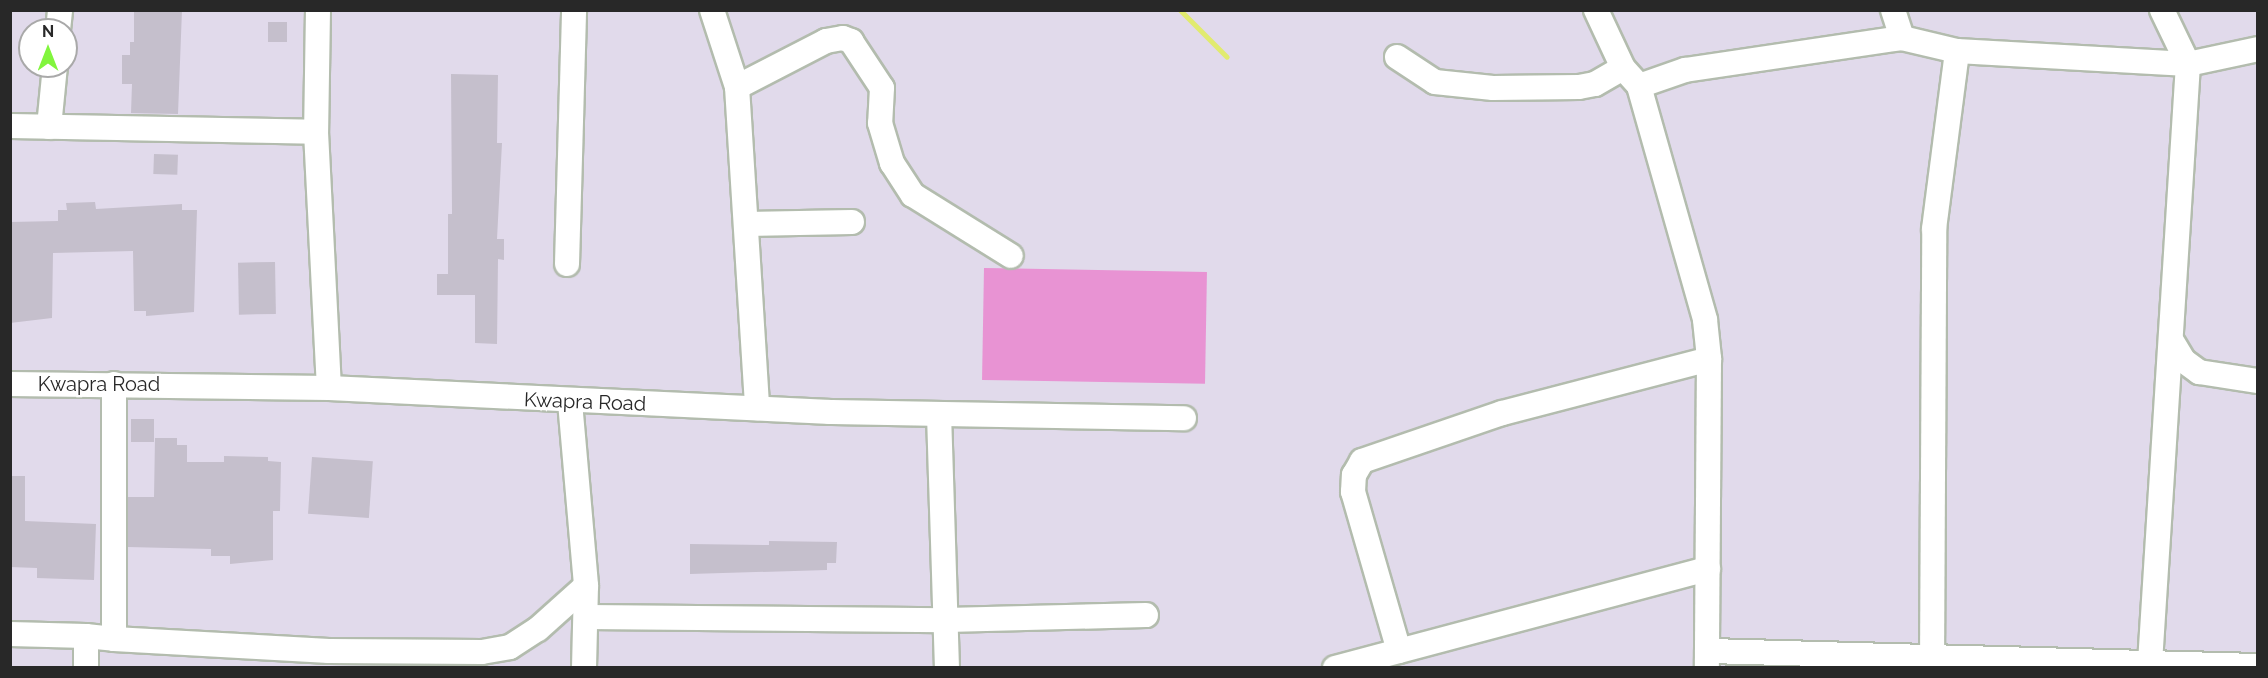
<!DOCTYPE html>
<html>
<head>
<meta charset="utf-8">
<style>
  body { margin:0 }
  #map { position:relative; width:2268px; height:678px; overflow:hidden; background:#e1daeb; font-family:Raleway,sans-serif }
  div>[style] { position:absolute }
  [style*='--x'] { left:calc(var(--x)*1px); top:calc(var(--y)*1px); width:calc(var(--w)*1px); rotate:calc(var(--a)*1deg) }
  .pitch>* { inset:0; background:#e893d3; transform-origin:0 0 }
  .stream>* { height:5px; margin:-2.5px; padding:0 2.5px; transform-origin:2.5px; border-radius:2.5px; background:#e1eb6f }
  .building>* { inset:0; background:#c5bfcc; transform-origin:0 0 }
  .roads { filter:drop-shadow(2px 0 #b3bcae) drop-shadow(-2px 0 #b3bcae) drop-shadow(0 2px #b3bcae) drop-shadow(0 -2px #b3bcae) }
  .minor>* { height:24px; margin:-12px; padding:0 12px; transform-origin:12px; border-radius:12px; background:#fff }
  span { translate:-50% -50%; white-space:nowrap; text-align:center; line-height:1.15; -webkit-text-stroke:4.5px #fff; paint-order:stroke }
  .street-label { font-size:20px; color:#282828 }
  .frame { position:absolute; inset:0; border:12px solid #282828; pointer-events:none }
  .north { position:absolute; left:18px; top:18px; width:60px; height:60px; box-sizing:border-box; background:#fff; border:2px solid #a9a9a9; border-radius:50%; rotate:0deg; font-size:16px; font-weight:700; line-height:24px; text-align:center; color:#282828 }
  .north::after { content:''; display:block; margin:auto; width:21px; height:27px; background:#81f53d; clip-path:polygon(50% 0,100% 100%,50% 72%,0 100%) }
</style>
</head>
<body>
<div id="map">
  <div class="pitch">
    <div style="left:984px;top:268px;width:223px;height:112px;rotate:1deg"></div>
  </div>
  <div class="stream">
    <div style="--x:1180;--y:10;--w:66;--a:45"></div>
  </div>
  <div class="building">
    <div style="clip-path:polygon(134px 10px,182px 10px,178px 114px,131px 113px,132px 84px,122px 84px,122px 55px,130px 55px,130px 42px,134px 42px)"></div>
    <div style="left:268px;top:22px;width:19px;height:20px"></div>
    <div style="clip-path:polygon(451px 74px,498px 75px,497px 143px,502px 143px,497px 239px,504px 239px,504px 260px,498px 259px,497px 344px,475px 343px,475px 295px,437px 295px,437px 274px,448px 274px,448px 214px,452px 214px)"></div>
    <div style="left:154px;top:154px;width:24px;height:20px;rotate:2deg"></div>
    <div style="clip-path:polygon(95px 202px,96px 209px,182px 204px,182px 210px,197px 210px,194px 312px,146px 316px,146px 311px,134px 311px,133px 251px,53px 253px,52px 318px,10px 323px,10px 222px,58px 221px,58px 210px,67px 210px,66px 203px)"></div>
    <div style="left:275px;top:262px;width:52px;height:37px;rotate:89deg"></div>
    <div style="left:131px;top:419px;width:23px;height:23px"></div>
    <div style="clip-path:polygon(155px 438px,177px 438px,177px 445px,187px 445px,187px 462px,224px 462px,224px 456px,268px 457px,268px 461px,281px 462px,280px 511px,273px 511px,273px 560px,230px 564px,230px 556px,211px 556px,211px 549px,128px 547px,128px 497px,154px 497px)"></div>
    <div style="left:312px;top:457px;width:61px;height:57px;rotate:4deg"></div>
    <div style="clip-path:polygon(10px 476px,25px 476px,25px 521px,96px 524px,94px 580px,37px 578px,37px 568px,10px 567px)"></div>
    <div style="clip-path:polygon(769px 541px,837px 542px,836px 563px,827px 563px,827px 570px,690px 574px,690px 544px,769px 545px)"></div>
  </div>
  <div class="roads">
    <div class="minor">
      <div style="--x:318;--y:10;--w:122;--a:90.9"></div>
      <div style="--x:316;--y:132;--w:256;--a:87.1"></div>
      <div style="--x:712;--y:10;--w:81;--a:72"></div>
      <div style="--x:737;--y:87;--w:322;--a:86.4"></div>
      <div style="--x:1596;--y:10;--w:64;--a:65"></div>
      <div style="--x:1623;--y:68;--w:24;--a:48"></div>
      <div style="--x:1639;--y:86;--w:243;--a:74.2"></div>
      <div style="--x:1705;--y:320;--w:39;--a:84"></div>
      <div style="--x:1709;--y:359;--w:309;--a:90.4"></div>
      <div style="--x:1893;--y:10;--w:29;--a:72"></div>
      <div style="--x:58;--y:30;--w:20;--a:-84"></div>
      <div style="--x:1397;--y:57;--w:45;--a:33.3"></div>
      <div style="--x:1435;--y:82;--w:58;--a:5.9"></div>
      <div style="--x:1493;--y:88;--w:86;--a:-0.7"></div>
      <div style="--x:1579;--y:87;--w:16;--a:-11"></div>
      <div style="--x:1595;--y:84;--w:32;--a:-30"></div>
      <div style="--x:1639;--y:86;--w:49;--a:-19.2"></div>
      <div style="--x:1685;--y:70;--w:219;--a:-8.4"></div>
      <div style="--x:1902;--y:38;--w:57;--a:13.3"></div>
      <div style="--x:1957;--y:51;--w:231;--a:3.2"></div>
      <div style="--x:2188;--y:64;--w:72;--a:-12.1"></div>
      <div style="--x:737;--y:87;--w:100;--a:-27.3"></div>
      <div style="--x:826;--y:41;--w:17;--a:-10"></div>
      <div style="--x:843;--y:38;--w:9;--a:21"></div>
      <div style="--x:851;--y:41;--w:56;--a:56.6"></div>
      <div style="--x:882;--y:88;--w:35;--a:93"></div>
      <div style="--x:880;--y:123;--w:42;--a:73.3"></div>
      <div style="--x:892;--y:163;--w:38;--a:57"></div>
      <div style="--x:913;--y:195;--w:115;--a:31.9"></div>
      <div style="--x:10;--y:126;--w:306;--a:1.1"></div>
      <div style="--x:49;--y:127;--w:61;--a:-84.4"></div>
      <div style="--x:746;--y:224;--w:106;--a:-1.1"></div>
      <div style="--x:567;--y:264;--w:254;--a:-88.4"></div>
      <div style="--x:2173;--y:343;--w:21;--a:59"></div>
      <div style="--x:2184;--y:361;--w:19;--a:36"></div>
      <div style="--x:2199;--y:372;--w:60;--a:8.7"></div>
      <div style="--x:10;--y:384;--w:319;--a:0.7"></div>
      <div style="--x:329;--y:388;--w:502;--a:2.74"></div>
      <div style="--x:830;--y:412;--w:354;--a:1"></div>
      <div style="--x:570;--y:402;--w:185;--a:85"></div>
      <div style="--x:586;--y:586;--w:82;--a:91.4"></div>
      <div style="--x:939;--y:414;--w:254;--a:88.2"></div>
      <div style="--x:587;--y:617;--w:359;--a:0.5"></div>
      <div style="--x:946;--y:620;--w:200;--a:-1.4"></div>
      <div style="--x:10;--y:634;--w:76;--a:1.5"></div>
      <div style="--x:86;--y:636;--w:32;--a:90"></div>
      <div style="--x:86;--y:636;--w:28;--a:6"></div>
      <div style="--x:114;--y:639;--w:255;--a:-90"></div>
      <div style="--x:114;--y:639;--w:215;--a:3.2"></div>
      <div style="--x:329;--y:651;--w:153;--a:0.4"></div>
      <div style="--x:482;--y:652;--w:28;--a:-10"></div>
      <div style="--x:510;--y:647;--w:33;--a:-33"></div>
      <div style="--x:538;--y:629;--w:64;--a:-41.9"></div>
      <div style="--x:1399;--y:651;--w:166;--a:-106.1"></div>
      <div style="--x:1353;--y:492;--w:17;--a:-87"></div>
      <div style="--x:1354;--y:475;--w:16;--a:-60"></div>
      <div style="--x:1362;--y:461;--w:148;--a:-18.9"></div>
      <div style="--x:1502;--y:413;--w:214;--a:-14.6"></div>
      <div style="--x:1709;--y:651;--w:549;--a:1.57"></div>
      <div style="--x:2150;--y:663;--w:600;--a:-86.37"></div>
      <div style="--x:2188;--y:64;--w:60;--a:-115.7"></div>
      <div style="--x:1335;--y:668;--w:386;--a:-14.9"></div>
      <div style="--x:1932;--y:668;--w:439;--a:-89.7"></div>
      <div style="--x:1934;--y:229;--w:179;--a:-82.6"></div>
    </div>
  </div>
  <div class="street-label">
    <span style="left:99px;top:384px">Kwapra Road</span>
    <span style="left:585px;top:402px;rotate:2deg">Kwapra Road</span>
  </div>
  <div class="frame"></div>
  <div class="north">N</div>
</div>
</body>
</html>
